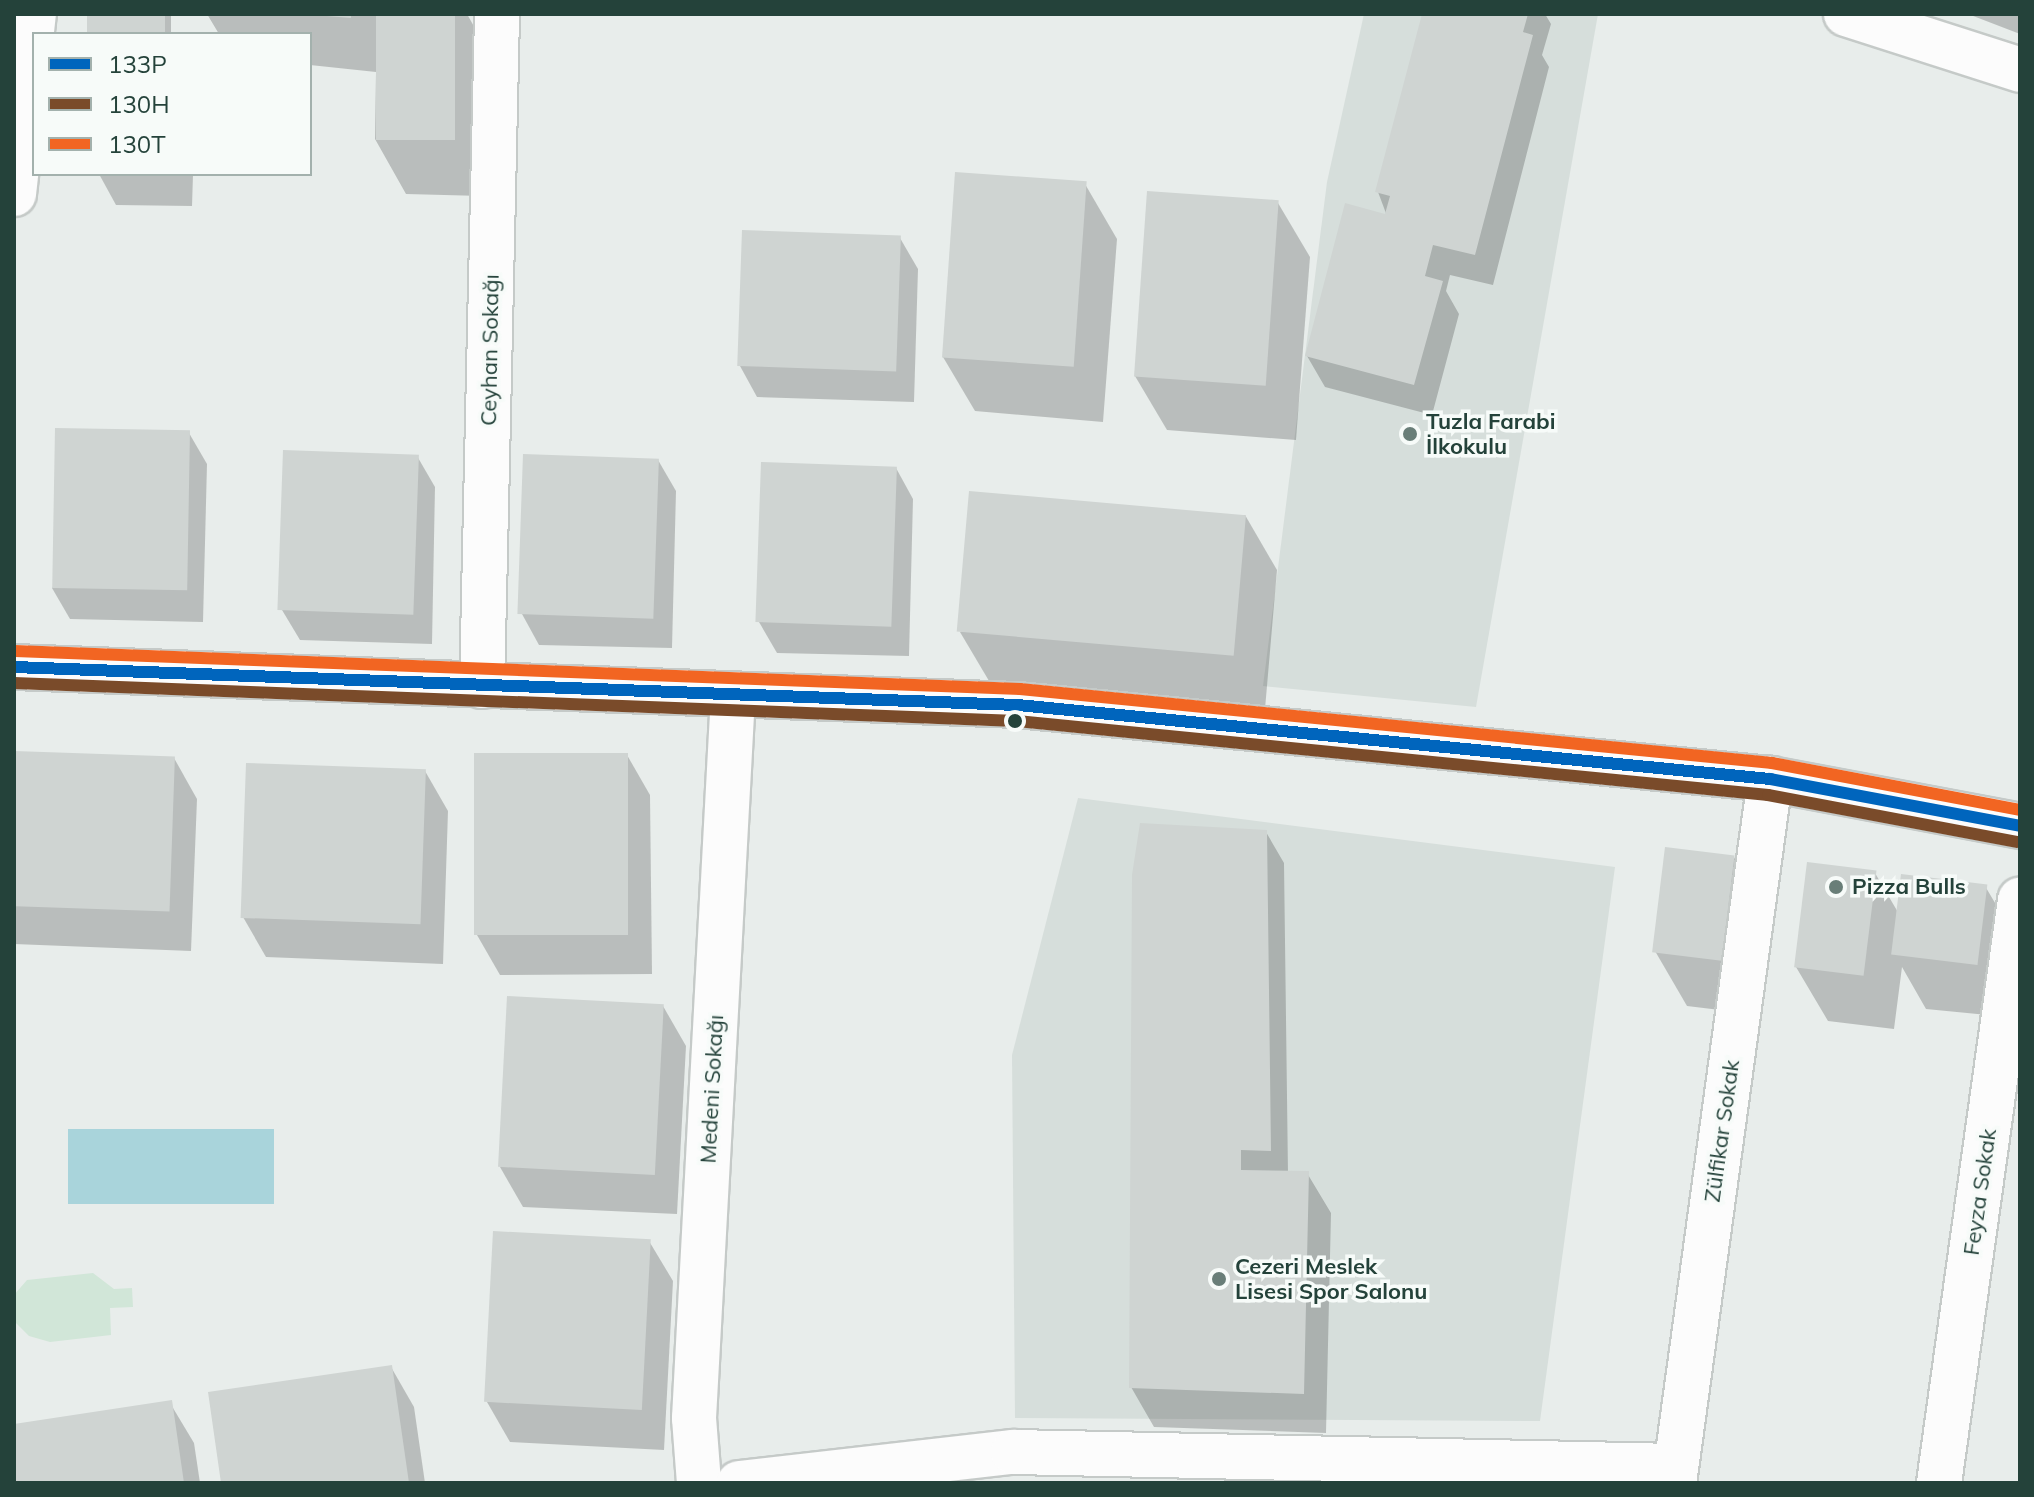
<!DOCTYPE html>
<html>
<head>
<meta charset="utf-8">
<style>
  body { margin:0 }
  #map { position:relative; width:2034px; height:1497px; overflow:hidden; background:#e8edeb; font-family:Mulish,sans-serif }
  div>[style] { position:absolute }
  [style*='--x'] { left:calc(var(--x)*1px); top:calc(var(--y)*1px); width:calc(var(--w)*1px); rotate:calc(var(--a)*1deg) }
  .built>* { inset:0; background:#d6dedb }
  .green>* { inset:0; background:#d1e6d8 }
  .water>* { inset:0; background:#a9d4db; transform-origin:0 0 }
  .shadow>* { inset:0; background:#0003; transform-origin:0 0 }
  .building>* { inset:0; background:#cfd4d2; transform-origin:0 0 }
  .roads { filter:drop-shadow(2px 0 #c5cac8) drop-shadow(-2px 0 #c5cac8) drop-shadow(0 2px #c5cac8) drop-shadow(0 -2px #c5cac8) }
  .minor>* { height:44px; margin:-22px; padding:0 22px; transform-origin:22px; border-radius:22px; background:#fcfcfc }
  .tertiary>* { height:44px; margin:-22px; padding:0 22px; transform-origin:22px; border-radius:22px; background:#fcfcfc }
  .bus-1>* { height:12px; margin:-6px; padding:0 6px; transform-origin:6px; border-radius:6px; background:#0065bd }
  .bus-2>* { height:12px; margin:-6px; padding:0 6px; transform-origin:6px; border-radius:6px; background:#7a4b2a }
  .bus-3>* { height:12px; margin:-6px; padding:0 6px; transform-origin:6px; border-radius:6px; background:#f26522 }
  .dots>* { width:22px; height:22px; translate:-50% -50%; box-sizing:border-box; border:4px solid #f7fbf9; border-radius:50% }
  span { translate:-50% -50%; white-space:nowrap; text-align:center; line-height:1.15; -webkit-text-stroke:7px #f7fbf9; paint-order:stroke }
  .street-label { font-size:22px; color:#24423a }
  .poi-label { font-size:22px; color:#24423a; font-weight:700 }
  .left { translate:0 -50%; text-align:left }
  .frame { position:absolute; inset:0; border:16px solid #24423a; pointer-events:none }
  .legend { position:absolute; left:32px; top:32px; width:280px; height:144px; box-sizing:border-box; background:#f7fbf9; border:2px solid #a3b1ad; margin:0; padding:10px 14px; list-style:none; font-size:24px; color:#24423a }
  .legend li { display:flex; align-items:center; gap:16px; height:40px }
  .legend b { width:40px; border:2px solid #a3b1ad }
</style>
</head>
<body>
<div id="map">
  <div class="built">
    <div style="clip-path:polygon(1364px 14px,1598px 14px,1476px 707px,1263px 686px,1327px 182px)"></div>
    <div style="clip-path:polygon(1078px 798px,1615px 867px,1540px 1421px,1015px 1418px,1012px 1055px)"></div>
  </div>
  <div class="green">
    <div style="clip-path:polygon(93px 1273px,114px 1289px,132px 1288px,133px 1307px,110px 1308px,111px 1335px,50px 1342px,29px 1336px,14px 1321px,14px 1295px,27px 1280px)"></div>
  </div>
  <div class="water">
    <div style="left:68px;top:1129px;width:206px;height:75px"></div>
  </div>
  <div class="shadow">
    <div style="left:89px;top:14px;width:82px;height:20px"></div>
    <div style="clip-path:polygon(207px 14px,467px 14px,485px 46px,482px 196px,406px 194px,375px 139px,376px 72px,310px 65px,310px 34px,219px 34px)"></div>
    <div style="clip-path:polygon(1424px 14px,1545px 14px,1551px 24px,1542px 55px,1549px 67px,1493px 285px,1450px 275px,1446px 291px,1459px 314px,1432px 415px,1325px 387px,1307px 356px,1387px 216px,1378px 192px)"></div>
    <div style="clip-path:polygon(1968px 14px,2020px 14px,2020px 34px)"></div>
    <div style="clip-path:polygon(99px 174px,193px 174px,192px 206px,116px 205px)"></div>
    <div style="clip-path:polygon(1085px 184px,1117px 239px,1103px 422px,975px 411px,943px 357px)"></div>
    <div style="clip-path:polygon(1278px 203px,1310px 257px,1296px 440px,1167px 430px,1135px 376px)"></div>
    <div style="clip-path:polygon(900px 238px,918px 269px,914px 402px,757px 397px,740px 366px)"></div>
    <div style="clip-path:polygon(189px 433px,207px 464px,203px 622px,70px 619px,52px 588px)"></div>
    <div style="clip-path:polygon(417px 456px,435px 487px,432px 644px,300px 640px,282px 610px)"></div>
    <div style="clip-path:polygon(658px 460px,676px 491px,672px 648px,539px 645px,522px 614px)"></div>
    <div style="clip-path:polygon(896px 468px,913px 499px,909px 656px,777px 653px,759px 622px)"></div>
    <div style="clip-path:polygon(1245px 515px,1277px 570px,1265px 709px,992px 686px,960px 632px)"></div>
    <div style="clip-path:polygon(14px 753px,174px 758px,197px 799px,191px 951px,14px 944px)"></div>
    <div style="clip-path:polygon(627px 755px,650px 795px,652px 974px,500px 975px,477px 935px)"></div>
    <div style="clip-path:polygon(425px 771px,448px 811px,443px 964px,266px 957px,243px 917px)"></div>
    <div style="clip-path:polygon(1266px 832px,1284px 863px,1288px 1173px,1307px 1173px,1331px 1213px,1326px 1433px,1154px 1427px,1131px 1387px)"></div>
    <div style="clip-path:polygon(1734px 857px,1766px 912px,1753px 1014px,1687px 1006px,1655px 951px)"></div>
    <div style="clip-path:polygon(1875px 873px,1899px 914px,1985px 886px,2017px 940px,2008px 1017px,1926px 1009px,1902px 967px,1894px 1029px,1828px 1021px,1796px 967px)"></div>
    <div style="clip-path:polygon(663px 1006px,686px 1046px,677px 1214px,523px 1207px,500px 1167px)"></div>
    <div style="clip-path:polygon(649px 1241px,673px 1281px,664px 1450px,510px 1442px,487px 1402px)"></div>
    <div style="clip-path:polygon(391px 1367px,414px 1407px,425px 1483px,223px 1483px)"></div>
    <div style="clip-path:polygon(170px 1403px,194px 1443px,200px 1483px,14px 1483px,14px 1426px)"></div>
  </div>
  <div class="building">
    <div style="left:87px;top:14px;width:78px;height:20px"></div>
    <div style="clip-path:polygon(327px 14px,351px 14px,351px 18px,327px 16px)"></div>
    <div style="left:376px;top:14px;width:79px;height:126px"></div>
    <div style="clip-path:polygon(1422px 14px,1528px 14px,1523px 32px,1533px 35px,1475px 255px,1433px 245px,1425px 276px,1443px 281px,1414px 385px,1305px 356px,1345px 203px,1385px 214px,1390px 196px,1375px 192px)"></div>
    <div style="left:955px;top:172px;width:132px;height:186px;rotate:4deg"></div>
    <div style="left:1147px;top:191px;width:132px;height:186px;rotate:4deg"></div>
    <div style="left:742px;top:230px;width:159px;height:136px;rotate:2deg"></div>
    <div style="left:55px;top:428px;width:135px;height:160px;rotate:1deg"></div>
    <div style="left:283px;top:450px;width:136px;height:160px;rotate:2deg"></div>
    <div style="left:523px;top:454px;width:136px;height:160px;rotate:2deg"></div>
    <div style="left:761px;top:462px;width:136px;height:160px;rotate:2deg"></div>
    <div style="left:969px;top:491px;width:278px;height:141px;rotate:5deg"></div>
    <div style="left:14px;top:751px;width:161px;height:155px;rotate:2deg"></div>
    <div style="left:474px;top:753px;width:154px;height:182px"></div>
    <div style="left:246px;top:763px;width:180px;height:155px;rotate:2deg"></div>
    <div style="clip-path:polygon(1140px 823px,1267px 830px,1271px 1151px,1241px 1150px,1241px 1170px,1309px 1171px,1304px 1394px,1129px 1388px,1132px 875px)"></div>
    <div style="left:1665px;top:847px;width:70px;height:106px;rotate:7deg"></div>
    <div style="left:1807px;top:862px;width:70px;height:106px;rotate:7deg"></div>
    <div style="left:1901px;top:874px;width:87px;height:81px;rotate:7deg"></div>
    <div style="left:507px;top:996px;width:157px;height:171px;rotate:3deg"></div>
    <div style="left:493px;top:1231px;width:158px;height:171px;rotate:3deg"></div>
    <div style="clip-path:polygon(392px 1365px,409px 1483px,221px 1483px,208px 1392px)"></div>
    <div style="clip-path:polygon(172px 1400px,184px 1483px,14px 1483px,14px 1424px)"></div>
  </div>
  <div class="roads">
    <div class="minor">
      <div style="--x:1846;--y:14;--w:183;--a:17.8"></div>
      <div style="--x:14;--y:194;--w:181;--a:-83.7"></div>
      <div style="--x:482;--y:686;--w:672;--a:-88.72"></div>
      <div style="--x:699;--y:1483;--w:65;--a:-94.4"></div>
      <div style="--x:694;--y:1418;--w:724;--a:-86.91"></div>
      <div style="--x:739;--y:1483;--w:276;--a:-6.5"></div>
      <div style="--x:1013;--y:1452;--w:662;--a:1.21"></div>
      <div style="--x:1674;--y:1483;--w:711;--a:-82.23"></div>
      <div style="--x:1939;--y:1483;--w:589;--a:-82.09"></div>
    </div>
    <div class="tertiary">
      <div style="--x:14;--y:667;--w:1005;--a:2.17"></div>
      <div style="--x:1018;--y:705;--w:756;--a:5.62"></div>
      <div style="--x:1770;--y:779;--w:254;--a:10.6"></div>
    </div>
  </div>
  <div class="bus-1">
    <div style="--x:14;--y:667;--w:1005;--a:2.17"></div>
    <div style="--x:1018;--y:705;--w:756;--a:5.62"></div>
    <div style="--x:1770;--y:779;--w:254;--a:10.6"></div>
  </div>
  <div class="bus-2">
    <div style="--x:14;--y:683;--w:1004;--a:2.17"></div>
    <div style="--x:1017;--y:721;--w:755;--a:5.63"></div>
    <div style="--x:1768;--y:795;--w:253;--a:10.7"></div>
  </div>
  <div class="bus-3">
    <div style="--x:15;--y:651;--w:1006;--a:2.17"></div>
    <div style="--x:1020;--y:689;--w:756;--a:5.62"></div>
    <div style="--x:1772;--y:763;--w:252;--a:10.7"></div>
  </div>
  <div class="dots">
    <div style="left:1410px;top:434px;background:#697e78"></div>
    <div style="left:1015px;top:721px;background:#24423a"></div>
    <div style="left:1836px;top:887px;background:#697e78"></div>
    <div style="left:1219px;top:1279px;background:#697e78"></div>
  </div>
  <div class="street-label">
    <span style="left:490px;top:350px;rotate:-89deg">Ceyhan Sokağı</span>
    <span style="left:712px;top:1089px;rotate:-87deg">Medeni Sokağı</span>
    <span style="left:1722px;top:1131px;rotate:-82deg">Zülfikar Sokak</span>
    <span style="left:1980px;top:1192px;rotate:-82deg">Feyza Sokak</span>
  </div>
  <div class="poi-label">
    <span class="left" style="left:1426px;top:434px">Tuzla Farabi<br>İlkokulu</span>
    <span class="left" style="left:1852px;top:887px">Pizza Bulls</span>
    <span class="left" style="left:1235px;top:1279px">Cezeri Meslek<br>Lisesi Spor Salonu</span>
  </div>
  <div class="frame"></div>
  <ul class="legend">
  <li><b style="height:10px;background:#0065bd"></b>133P</li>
  <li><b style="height:10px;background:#7a4b2a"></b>130H</li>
  <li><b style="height:10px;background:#f26522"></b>130T</li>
  </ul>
</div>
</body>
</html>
